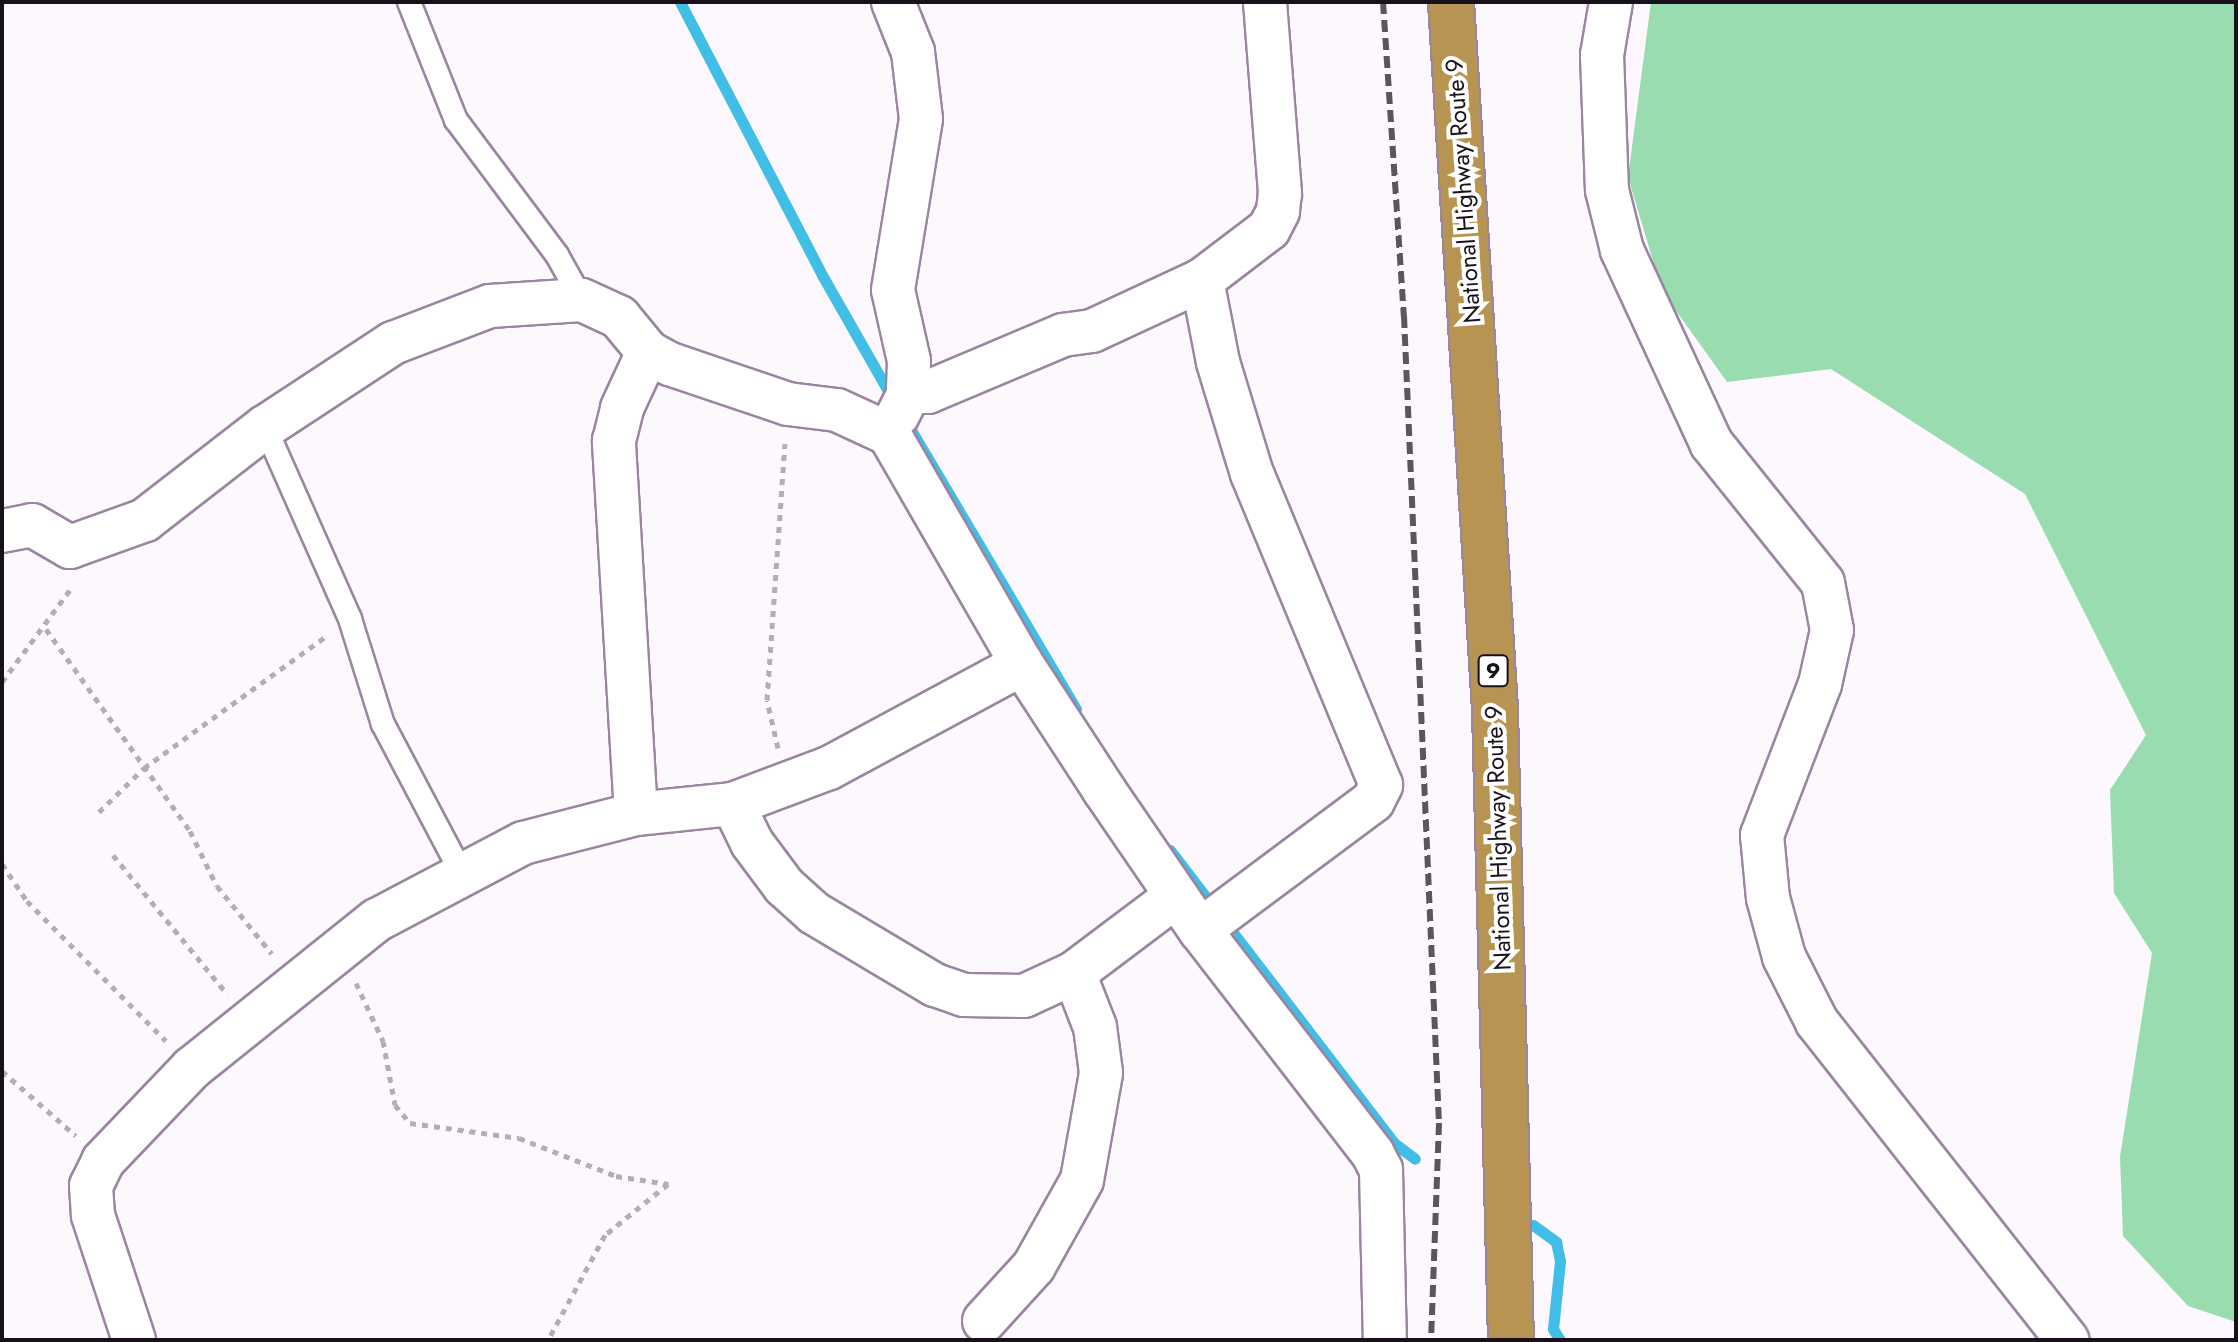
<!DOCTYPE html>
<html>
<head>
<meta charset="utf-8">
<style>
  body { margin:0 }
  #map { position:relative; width:2238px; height:1342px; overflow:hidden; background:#fdf8fe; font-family:Jost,sans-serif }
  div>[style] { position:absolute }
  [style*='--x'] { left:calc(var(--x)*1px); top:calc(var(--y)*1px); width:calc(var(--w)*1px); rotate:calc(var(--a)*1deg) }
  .green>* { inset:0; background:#98dcaf }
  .stream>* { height:11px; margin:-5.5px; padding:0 5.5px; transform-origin:5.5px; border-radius:5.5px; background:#40bee5 }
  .path>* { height:5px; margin-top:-2.5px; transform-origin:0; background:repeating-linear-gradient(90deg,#b3adb4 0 6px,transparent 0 12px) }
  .roads { filter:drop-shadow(2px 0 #9b85a1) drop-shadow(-2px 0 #9b85a1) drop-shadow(0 2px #9b85a1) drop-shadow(0 -2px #9b85a1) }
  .lane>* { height:22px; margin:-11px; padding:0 11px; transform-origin:11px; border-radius:11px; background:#fff }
  .street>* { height:42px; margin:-21px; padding:0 21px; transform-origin:21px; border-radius:21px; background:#fff }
  .highway>* { height:44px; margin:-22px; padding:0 22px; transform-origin:22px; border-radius:22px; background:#b79452 }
  .rail>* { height:6px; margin-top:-3px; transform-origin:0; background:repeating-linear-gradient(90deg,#5c555e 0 12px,transparent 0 18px) }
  span { translate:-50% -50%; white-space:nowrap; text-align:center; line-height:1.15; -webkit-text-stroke:8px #fff; paint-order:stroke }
  .shield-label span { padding:2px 6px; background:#fff; border:2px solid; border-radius:6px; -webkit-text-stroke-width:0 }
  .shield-label { font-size:22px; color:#18101a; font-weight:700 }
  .street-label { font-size:24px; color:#18101a }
  .frame { position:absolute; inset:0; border:4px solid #18101a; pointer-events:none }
</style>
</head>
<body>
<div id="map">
  <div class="green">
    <div style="clip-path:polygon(1651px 2px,2236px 2px,2236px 1322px,2188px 1306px,2123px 1236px,2120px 1157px,2152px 953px,2114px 893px,2110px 790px,2146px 735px,2025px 494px,1831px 369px,1727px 382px,1662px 291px,1628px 177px)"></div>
  </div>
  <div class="stream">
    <div style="--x:680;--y:2;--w:308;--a:62.5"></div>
    <div style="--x:822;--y:275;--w:147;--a:60.3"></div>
    <div style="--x:904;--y:418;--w:338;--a:59.4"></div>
    <div style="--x:1170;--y:850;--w:369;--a:52.6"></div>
    <div style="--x:1394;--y:1143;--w:26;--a:37"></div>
    <div style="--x:1533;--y:1225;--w:29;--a:36"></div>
    <div style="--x:1556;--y:1242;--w:19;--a:78"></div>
    <div style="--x:1560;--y:1261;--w:68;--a:95.9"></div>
    <div style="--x:1553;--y:1329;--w:13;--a:58"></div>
  </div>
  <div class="path">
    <div style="--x:46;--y:629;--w:248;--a:54.5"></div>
    <div style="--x:190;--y:831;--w:61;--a:63.9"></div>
    <div style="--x:217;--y:886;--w:87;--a:51"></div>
    <div style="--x:2;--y:682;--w:118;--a:-53.6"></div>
    <div style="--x:778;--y:748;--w:49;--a:-102.9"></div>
    <div style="--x:767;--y:700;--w:257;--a:-86"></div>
    <div style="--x:99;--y:812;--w:63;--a:-44.4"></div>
    <div style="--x:144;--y:768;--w:223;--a:-35.9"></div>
    <div style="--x:113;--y:855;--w:180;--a:50.6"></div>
    <div style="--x:2;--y:864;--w:45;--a:56"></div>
    <div style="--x:27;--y:901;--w:197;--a:45.2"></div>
    <div style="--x:356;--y:983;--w:64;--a:65"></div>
    <div style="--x:383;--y:1041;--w:65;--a:79.4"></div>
    <div style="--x:395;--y:1105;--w:23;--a:50"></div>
    <div style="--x:410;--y:1123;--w:110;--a:7.8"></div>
    <div style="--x:519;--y:1138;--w:104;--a:21.4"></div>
    <div style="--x:616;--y:1176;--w:53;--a:8.7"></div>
    <div style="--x:668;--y:1184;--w:81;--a:141"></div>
    <div style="--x:605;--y:1235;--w:119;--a:118.5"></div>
    <div style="--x:2;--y:1071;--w:98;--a:41.3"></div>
  </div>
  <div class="roads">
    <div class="lane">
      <div style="--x:409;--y:2;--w:127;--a:68.3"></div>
      <div style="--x:456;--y:120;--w:169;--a:53.2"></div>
      <div style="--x:557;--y:255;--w:51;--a:60.9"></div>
      <div style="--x:265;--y:427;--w:210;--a:66.1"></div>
      <div style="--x:350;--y:619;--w:110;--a:72.6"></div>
      <div style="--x:383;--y:724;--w:167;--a:62.2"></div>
    </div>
    <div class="street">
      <div style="--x:893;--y:2;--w:54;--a:68.2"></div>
      <div style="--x:913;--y:52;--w:67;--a:83.2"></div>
      <div style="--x:921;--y:119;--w:173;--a:99.3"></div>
      <div style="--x:893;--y:290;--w:73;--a:77.3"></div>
      <div style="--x:909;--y:361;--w:34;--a:92"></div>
      <div style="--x:908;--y:395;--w:22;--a:117"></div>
      <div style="--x:1611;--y:2;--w:54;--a:99.6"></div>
      <div style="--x:1602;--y:55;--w:135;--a:87.9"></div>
      <div style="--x:1607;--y:190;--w:62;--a:76"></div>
      <div style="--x:1622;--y:250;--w:213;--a:65.2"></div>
      <div style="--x:1711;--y:443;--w:179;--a:51.3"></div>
      <div style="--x:1823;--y:583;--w:48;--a:79.2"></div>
      <div style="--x:1832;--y:630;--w:55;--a:102.5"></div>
      <div style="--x:1820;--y:684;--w:162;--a:111"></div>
      <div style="--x:1762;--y:835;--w:63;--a:84.6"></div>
      <div style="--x:1768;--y:898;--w:61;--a:74.8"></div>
      <div style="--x:1784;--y:957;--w:73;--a:63.1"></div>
      <div style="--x:1817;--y:1022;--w:405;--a:51.8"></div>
      <div style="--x:908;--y:391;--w:20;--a:3"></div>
      <div style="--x:928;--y:392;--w:147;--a:-22.9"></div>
      <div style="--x:1063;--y:335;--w:29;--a:-8"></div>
      <div style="--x:1092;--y:331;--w:121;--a:-24.9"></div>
      <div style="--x:1202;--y:280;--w:84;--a:-37.3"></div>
      <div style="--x:1269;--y:229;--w:20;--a:-63"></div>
      <div style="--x:1278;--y:211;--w:18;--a:-84"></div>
      <div style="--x:1280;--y:193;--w:192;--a:-94.5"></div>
      <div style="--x:2;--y:531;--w:31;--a:-11"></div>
      <div style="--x:32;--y:525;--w:44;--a:30.1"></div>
      <div style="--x:70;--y:547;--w:80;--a:-19.8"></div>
      <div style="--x:145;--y:520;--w:152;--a:-37.8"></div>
      <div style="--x:265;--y:427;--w:153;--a:-33.3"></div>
      <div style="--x:393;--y:343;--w:104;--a:-20.9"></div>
      <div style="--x:490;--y:306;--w:92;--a:-3.7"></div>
      <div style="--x:582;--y:300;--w:41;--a:24.7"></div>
      <div style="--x:619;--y:317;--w:45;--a:50.4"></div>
      <div style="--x:648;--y:352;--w:25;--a:29"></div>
      <div style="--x:670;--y:364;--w:125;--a:18.7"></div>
      <div style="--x:788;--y:404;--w:49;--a:7"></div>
      <div style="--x:837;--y:410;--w:57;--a:24.8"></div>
      <div style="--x:889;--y:434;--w:266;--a:60"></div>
      <div style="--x:1022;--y:664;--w:150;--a:56.9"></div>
      <div style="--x:1104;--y:790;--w:170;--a:55.6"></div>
      <div style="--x:1200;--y:930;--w:283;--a:52.3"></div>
      <div style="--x:1373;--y:1154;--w:18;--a:63"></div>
      <div style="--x:1381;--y:1170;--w:170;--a:88.7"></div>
      <div style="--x:733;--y:804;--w:43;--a:64"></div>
      <div style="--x:752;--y:843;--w:54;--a:53.3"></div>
      <div style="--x:784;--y:886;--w:40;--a:42"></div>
      <div style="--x:814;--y:913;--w:141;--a:30.8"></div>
      <div style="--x:935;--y:985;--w:31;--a:19"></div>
      <div style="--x:964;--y:995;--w:60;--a:1"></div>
      <div style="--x:1024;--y:996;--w:55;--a:-24.7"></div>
      <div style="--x:1074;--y:973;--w:128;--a:-37"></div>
      <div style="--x:636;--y:814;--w:374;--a:-93.4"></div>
      <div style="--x:614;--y:441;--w:34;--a:-76"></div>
      <div style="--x:622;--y:408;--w:62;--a:-65.1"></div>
      <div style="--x:1200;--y:930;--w:216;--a:-36.7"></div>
      <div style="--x:1373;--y:801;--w:18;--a:-63"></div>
      <div style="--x:1381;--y:785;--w:337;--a:-112.5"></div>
      <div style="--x:1252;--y:474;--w:117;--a:-106.9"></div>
      <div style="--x:1218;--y:362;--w:84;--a:-101"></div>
      <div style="--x:984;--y:1321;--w:74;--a:-47.7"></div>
      <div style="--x:1034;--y:1266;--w:98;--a:-60.8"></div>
      <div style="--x:1082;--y:1180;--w:109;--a:-79.9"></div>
      <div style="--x:1101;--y:1073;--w:46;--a:-97.4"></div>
      <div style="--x:1095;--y:1027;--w:58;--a:-111.3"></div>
      <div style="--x:134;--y:1340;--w:132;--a:-108.2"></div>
      <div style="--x:93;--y:1215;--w:29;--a:-94"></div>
      <div style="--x:91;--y:1186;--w:28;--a:-64"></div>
      <div style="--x:103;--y:1161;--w:129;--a:-46.3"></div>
      <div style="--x:192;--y:1068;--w:237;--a:-38.7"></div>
      <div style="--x:377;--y:920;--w:165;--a:-27.8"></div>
      <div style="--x:523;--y:843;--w:117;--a:-14.4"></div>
      <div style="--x:636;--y:814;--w:98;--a:-5.9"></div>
      <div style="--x:733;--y:804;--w:103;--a:-20.6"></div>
      <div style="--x:829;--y:768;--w:219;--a:-28.3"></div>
    </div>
    <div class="highway">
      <div style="--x:1451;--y:2;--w:709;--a:86.44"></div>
      <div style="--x:1495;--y:710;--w:630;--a:88.55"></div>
    </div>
  </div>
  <div class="rail">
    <div style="--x:1383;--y:2;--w:315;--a:86.2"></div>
    <div style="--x:1404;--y:316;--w:808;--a:87.52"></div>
    <div style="--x:1439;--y:1123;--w:217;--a:92.1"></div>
  </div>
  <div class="shield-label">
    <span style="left:1493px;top:671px">9</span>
  </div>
  <div class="street-label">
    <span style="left:1463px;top:191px;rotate:-94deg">National Highway Route 9</span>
    <span style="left:1498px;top:838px;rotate:-92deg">National Highway Route 9</span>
  </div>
  <div class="frame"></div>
</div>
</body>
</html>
